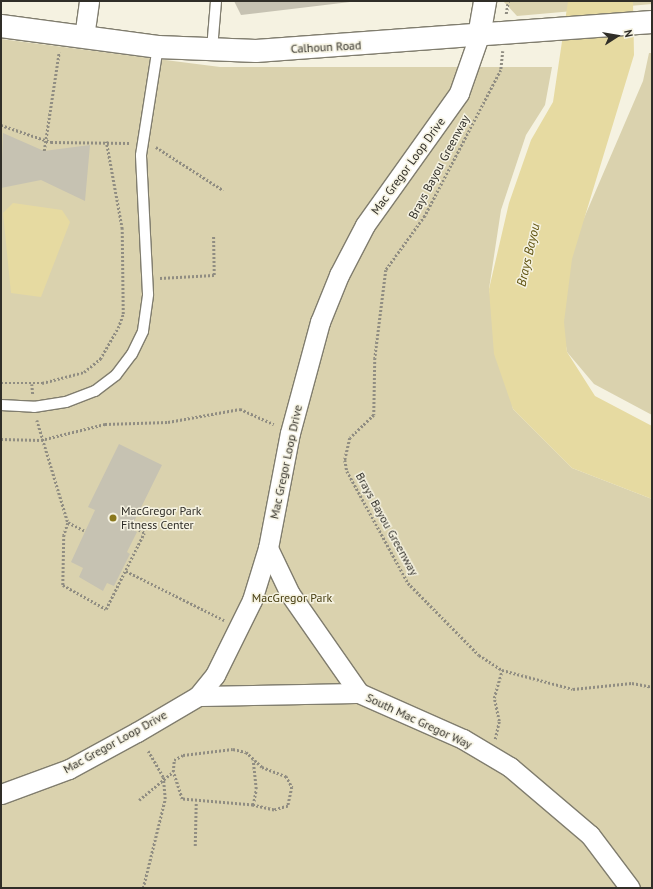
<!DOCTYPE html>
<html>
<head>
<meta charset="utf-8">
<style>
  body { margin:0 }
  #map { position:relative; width:653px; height:889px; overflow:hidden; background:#f5f2e1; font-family:"PT Sans",sans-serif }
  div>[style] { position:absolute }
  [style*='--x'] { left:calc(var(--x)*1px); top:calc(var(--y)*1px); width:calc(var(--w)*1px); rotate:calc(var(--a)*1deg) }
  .green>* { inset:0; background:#dad2ae }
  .water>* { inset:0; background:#e6daa1 }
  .building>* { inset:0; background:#c6c2b2 }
  .path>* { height:2.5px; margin-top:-1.25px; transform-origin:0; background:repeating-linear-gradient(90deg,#908d82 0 2px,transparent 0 4px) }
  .roads { filter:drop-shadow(1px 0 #807d6e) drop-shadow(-1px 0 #807d6e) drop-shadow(0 1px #807d6e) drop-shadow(0 -1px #807d6e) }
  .service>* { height:10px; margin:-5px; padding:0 5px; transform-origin:5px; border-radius:5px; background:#fff }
  .minor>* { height:19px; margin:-9.5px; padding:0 9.5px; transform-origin:9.5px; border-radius:9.5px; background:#fff }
  .tertiary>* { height:22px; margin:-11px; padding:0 11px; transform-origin:11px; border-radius:11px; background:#fff }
  .dots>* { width:11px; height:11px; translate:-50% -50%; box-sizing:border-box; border:2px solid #f5f2e1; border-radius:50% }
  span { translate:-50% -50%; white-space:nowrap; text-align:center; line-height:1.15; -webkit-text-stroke:3px #f5f2e1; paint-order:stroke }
  .street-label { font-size:12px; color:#302e28 }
  .poi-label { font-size:12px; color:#302e28 }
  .left { translate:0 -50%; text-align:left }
  .park-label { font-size:12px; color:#453c0f }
  .water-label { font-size:13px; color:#5e510d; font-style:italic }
  .frame { position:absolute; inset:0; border:2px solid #302e28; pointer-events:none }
  .north { position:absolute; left:597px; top:16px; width:40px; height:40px; -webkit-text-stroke:3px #f5f2e1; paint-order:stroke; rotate:78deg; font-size:11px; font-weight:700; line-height:16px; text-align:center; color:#302e28 }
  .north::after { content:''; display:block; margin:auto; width:14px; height:18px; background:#302e28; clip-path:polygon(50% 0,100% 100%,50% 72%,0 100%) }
</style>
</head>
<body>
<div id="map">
  <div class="green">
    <div style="clip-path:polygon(503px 1px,652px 1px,652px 4px,517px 16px)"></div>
    <div style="clip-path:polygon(1px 39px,220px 67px,552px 67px,545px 105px,526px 135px,501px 210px,489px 289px,513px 409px,572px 468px,652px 499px,652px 888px,1px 888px)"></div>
    <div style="clip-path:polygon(649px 53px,652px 53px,652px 415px,594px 384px,567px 352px,559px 305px,569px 253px,643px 81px)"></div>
  </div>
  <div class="water">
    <div style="clip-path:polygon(568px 1px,633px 1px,634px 55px,572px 259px,564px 322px,567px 352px,595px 396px,652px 426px,652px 499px,572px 468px,513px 409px,494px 354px,489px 289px,509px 203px,531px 140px,553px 102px)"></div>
    <div style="clip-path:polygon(13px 203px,62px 210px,70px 222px,41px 297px,11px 293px,3px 213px)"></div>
  </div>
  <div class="building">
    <div style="clip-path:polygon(234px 1px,350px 1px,350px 2px,241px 15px)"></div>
    <div style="clip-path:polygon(3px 133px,44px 151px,90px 145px,85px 201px,41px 180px,1px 188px)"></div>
    <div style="clip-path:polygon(119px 444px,162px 465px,131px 528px,137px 532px,127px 552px,130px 554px,114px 586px,107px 583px,103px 591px,79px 577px,83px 568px,71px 562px,95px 510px,88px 507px)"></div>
  </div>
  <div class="path">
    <div style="--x:506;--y:14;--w:13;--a:-81"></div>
    <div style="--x:503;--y:51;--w:19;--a:96"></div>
    <div style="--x:501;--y:70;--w:165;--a:117.5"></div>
    <div style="--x:425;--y:216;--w:67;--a:125.8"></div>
    <div style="--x:386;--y:270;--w:89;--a:97.1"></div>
    <div style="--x:375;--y:358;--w:57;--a:91"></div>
    <div style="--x:374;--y:415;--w:33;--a:136"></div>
    <div style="--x:350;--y:438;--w:23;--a:103"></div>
    <div style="--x:345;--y:460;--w:11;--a:80"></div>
    <div style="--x:347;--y:471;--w:128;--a:61.4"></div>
    <div style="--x:408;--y:583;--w:101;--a:45.4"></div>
    <div style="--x:479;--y:655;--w:27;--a:33"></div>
    <div style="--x:502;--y:670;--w:73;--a:15"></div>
    <div style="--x:573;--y:689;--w:59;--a:-5.8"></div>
    <div style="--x:632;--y:683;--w:20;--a:11"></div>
    <div style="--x:1;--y:125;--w:53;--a:18.8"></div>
    <div style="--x:51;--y:142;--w:79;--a:0.7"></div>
    <div style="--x:156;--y:147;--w:80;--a:32.7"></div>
    <div style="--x:44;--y:151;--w:100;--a:-81.4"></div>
    <div style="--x:160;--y:278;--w:54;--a:-3.2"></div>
    <div style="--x:214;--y:275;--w:39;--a:-91"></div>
    <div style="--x:1;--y:383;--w:41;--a:0"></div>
    <div style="--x:42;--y:383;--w:43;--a:-14.7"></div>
    <div style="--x:84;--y:372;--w:21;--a:-39"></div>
    <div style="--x:100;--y:359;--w:36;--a:-60"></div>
    <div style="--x:118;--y:328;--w:15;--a:-70"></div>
    <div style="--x:123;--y:314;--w:85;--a:-90.7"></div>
    <div style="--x:122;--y:229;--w:89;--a:-100.3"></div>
    <div style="--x:32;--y:384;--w:11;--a:85"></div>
    <div style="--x:37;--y:420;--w:108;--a:73.2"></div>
    <div style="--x:1;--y:439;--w:40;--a:1.4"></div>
    <div style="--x:41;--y:440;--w:66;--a:-14"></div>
    <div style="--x:105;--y:424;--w:63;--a:-1.8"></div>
    <div style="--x:168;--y:422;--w:73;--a:-10.2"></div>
    <div style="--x:240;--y:409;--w:37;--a:24"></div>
    <div style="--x:84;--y:531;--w:18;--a:-153"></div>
    <div style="--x:68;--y:523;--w:13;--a:108"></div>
    <div style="--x:64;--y:535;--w:50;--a:91.1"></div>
    <div style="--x:63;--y:585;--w:49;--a:29.2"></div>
    <div style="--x:106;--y:609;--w:85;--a:-63.4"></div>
    <div style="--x:144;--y:533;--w:14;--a:-150"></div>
    <div style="--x:126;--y:571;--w:110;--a:26.6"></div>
    <div style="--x:495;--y:739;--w:18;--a:-77"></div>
    <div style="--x:499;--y:721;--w:24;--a:-102"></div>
    <div style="--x:494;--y:698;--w:29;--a:-74"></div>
    <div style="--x:233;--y:749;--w:13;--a:13"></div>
    <div style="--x:246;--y:752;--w:22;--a:43"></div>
    <div style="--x:262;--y:767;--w:26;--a:21"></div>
    <div style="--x:286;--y:776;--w:13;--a:61"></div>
    <div style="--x:292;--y:787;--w:19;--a:102"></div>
    <div style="--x:288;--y:806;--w:15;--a:164"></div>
    <div style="--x:274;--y:810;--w:22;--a:-167"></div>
    <div style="--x:253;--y:805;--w:71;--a:-175.2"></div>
    <div style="--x:182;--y:799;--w:28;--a:-108"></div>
    <div style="--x:173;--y:772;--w:12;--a:-85"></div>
    <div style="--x:174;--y:760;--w:10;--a:-29"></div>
    <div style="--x:183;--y:755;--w:50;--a:-6.8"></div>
    <div style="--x:139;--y:800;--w:44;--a:-39.5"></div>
    <div style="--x:253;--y:805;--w:16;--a:-79"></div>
    <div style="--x:256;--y:789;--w:29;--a:-96"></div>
    <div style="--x:195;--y:846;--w:44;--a:-88.7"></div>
    <div style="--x:143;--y:888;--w:92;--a:-76.1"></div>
    <div style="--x:165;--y:799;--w:22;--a:-95"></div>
    <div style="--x:163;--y:777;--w:30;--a:-120"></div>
  </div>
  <div class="roads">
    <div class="service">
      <div style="--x:212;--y:49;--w:48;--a:-85.2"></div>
      <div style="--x:1;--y:405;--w:33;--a:3"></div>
      <div style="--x:34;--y:407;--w:32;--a:-9"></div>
      <div style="--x:66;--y:402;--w:31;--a:-21"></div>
      <div style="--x:95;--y:391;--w:26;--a:-37"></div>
      <div style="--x:116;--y:375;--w:26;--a:-53"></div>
      <div style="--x:132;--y:354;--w:25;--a:-64"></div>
      <div style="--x:143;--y:331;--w:37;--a:-82"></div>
      <div style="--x:148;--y:294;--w:139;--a:-92.9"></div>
      <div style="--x:141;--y:155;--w:109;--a:-81.1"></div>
    </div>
    <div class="minor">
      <div style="--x:84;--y:37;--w:36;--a:-82"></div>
      <div style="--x:268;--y:548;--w:51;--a:64.4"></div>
      <div style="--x:290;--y:594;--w:121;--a:55.1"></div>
      <div style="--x:359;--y:693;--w:114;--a:23.9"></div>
      <div style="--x:463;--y:739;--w:55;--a:30.8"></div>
      <div style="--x:510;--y:767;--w:105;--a:40.4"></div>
      <div style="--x:590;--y:835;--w:66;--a:53"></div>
      <div style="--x:198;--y:696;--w:161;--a:-1.1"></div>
      <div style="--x:1;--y:794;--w:72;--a:-20.2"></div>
      <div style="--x:69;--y:769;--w:77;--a:-28.6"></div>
      <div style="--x:137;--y:732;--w:71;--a:-30.5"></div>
      <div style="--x:198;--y:696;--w:27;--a:-51"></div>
      <div style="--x:215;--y:675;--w:84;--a:-63.7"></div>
      <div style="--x:252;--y:600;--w:54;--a:-72.9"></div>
      <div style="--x:268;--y:548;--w:117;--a:-79.2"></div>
      <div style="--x:290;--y:433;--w:115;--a:-74.9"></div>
      <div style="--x:320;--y:322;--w:51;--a:-68"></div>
      <div style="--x:339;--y:275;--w:56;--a:-62.5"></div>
      <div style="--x:365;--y:225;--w:162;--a:-54.5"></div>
      <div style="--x:459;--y:93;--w:60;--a:-70.7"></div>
    </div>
    <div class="tertiary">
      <div style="--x:1;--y:26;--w:158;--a:7.6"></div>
      <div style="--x:158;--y:47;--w:98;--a:2.3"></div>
      <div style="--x:256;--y:51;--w:397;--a:-4.2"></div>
      <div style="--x:479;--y:36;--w:36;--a:-80"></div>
    </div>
  </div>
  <div class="dots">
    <div style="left:113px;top:518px;background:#8a781d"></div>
  </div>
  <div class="street-label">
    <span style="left:326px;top:47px;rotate:-3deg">Calhoun Road</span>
    <span style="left:408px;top:166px;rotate:-54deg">Mac Gregor Loop Drive</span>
    <span style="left:439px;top:167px;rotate:-62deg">Brays Bayou Greenway</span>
    <span style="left:286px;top:462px;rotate:-78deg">Mac Gregor Loop Drive</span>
    <span style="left:387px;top:524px;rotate:61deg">Brays Bayou Greenway</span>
    <span style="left:419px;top:721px;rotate:25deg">South Mac Gregor Way</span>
    <span style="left:115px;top:742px;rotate:-29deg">Mac Gregor Loop Drive</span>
  </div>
  <div class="poi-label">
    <span class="left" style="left:121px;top:518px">MacGregor Park<br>Fitness Center</span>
  </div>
  <div class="park-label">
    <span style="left:292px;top:598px">MacGregor Park</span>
  </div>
  <div class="water-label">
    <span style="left:529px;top:255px;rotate:-77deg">Brays Bayou</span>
  </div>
  <div class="frame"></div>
  <div class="north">N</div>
</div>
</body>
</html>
